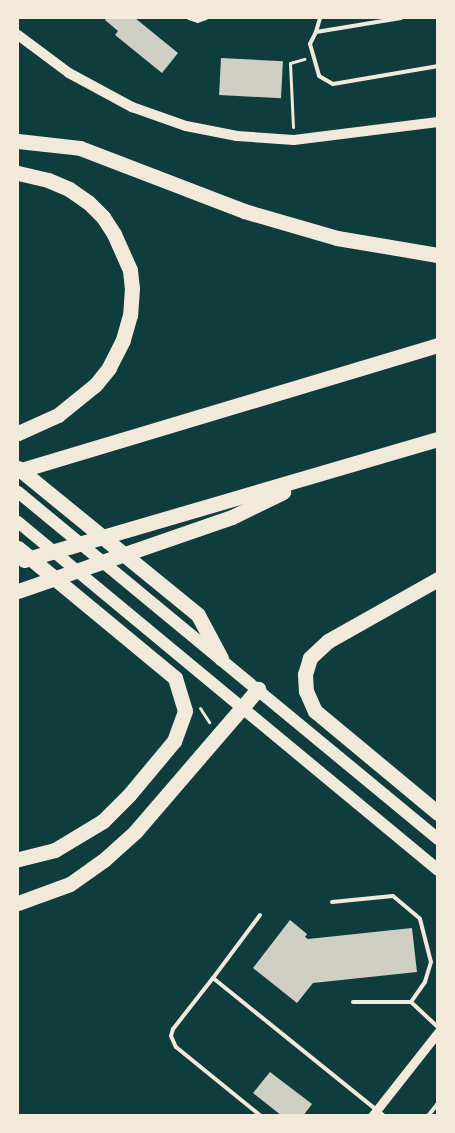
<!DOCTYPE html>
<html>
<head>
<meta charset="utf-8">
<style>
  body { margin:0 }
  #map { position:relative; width:455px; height:1133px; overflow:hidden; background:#0f3d3e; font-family:Cabin,sans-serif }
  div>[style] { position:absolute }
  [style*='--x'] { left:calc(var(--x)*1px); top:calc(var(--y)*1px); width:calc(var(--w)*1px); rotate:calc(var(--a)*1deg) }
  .building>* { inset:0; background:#cfcfc3; transform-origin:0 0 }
  .path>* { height:3px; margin:-1.5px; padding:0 1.5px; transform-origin:1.5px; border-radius:1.5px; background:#f1e9da }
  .service>* { height:4px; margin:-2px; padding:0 2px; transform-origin:2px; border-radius:2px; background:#f1e9da }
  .tertiary>* { height:9px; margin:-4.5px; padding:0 4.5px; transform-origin:4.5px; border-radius:4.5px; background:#f1e9da }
  .secondary>* { height:10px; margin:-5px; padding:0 5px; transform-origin:5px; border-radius:5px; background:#f1e9da }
  .primary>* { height:12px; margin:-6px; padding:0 6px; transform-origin:6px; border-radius:6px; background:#f1e9da }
  .motorway>* { height:15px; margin:-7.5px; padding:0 7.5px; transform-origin:7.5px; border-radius:7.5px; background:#f1e9da }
  span { translate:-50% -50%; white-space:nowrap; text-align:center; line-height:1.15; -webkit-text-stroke:4.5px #f1e9da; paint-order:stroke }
  .frame { position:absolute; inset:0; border:19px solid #f1e9da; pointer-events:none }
</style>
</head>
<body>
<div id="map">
  <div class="building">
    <div style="clip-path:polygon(107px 18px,135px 18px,178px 53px,162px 73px,115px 35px,118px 31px,105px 20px)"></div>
    <div style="left:221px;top:58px;width:62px;height:37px;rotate:3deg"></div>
    <div style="clip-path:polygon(290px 920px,307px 934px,305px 937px,308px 939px,412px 928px,417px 972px,313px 983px,297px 1003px,253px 968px)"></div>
    <div style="clip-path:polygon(270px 1072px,312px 1104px,303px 1116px,282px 1116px,253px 1093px)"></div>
  </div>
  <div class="path">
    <div style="--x:293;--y:127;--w:64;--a:-92.7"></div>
    <div style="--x:290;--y:63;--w:15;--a:-16"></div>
    <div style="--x:200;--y:708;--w:17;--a:57"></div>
  </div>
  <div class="service">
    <div style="--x:189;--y:18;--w:9;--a:18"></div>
    <div style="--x:198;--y:21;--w:9;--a:-21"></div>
    <div style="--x:401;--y:18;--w:86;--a:170.6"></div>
    <div style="--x:316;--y:32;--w:13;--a:117"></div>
    <div style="--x:310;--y:44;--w:33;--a:74"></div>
    <div style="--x:319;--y:76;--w:16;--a:30"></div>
    <div style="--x:333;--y:84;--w:107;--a:-9.7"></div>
    <div style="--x:316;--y:32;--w:15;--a:-74"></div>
    <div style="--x:332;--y:902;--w:61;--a:-5.6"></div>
    <div style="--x:393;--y:896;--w:35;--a:40"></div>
    <div style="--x:420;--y:919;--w:44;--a:75.7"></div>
    <div style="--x:431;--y:962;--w:21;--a:107"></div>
    <div style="--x:425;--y:982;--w:24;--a:125"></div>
    <div style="--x:411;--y:1002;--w:37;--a:43"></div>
    <div style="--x:260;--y:915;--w:79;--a:126.7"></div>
    <div style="--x:213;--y:978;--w:220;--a:38.9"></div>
    <div style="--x:213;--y:978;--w:65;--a:128.1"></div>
    <div style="--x:173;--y:1029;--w:7;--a:106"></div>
    <div style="--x:171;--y:1036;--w:12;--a:66"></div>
    <div style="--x:176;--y:1047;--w:109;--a:39.1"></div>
    <div style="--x:353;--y:1002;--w:58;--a:0"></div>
    <div style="--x:216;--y:1116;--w:3;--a:0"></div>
    <div style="--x:428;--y:1116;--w:16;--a:-52"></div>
  </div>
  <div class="tertiary">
    <div style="--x:372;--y:1116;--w:107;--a:-51.8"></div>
  </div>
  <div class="secondary">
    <div style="--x:18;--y:35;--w:64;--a:36.7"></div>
    <div style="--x:69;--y:73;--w:72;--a:28.4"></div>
    <div style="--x:132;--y:107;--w:57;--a:19.4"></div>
    <div style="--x:186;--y:126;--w:52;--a:11.1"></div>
    <div style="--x:237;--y:136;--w:57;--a:4"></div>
    <div style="--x:294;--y:140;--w:145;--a:-7.1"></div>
  </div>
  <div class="primary">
    <div style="--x:18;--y:492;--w:545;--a:39.56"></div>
    <div style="--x:18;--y:522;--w:545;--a:39.64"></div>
  </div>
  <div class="motorway">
    <div style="--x:18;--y:141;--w:62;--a:6.4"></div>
    <div style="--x:80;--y:148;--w:176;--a:21"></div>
    <div style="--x:244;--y:211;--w:97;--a:16.2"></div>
    <div style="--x:337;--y:238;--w:102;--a:9.6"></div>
    <div style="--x:18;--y:173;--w:31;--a:13"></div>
    <div style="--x:48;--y:180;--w:23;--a:23"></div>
    <div style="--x:69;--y:189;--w:24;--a:35"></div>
    <div style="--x:89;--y:203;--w:20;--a:45"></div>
    <div style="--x:103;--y:217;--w:20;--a:57"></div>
    <div style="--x:114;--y:234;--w:39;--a:66"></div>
    <div style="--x:130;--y:270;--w:18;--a:84"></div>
    <div style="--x:132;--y:288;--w:27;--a:94"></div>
    <div style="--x:130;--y:315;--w:26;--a:106"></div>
    <div style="--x:123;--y:340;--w:31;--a:117"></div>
    <div style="--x:109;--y:368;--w:22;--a:129"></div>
    <div style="--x:95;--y:385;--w:48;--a:141"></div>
    <div style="--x:58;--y:415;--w:44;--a:155.8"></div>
    <div style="--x:18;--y:468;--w:232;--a:39.2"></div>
    <div style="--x:198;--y:615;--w:49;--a:61.9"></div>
    <div style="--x:18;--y:471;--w:438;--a:-16.7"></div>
    <div style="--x:18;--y:548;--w:204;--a:39.6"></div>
    <div style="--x:175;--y:678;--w:34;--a:73"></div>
    <div style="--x:185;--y:711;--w:32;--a:110"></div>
    <div style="--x:174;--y:741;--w:70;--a:129.8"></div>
    <div style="--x:129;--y:795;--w:37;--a:135"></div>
    <div style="--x:103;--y:821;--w:56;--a:148.9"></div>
    <div style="--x:55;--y:850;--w:38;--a:166"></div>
    <div style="--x:24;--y:560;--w:431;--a:-16.3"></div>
    <div style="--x:438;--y:579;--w:126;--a:150.6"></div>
    <div style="--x:328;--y:641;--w:25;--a:137"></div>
    <div style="--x:310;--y:658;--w:17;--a:107"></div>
    <div style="--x:305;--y:674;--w:17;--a:87"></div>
    <div style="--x:306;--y:691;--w:22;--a:66"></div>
    <div style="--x:315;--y:711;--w:160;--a:39.7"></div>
    <div style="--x:18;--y:591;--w:226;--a:-19.1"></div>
    <div style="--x:232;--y:517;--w:57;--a:-26.1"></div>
    <div style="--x:18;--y:903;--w:55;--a:-20.1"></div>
    <div style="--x:70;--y:884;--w:43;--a:-35.5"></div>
    <div style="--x:105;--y:859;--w:40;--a:-42"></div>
    <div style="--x:135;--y:832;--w:189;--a:-49.3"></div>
  </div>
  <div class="frame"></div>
</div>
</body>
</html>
